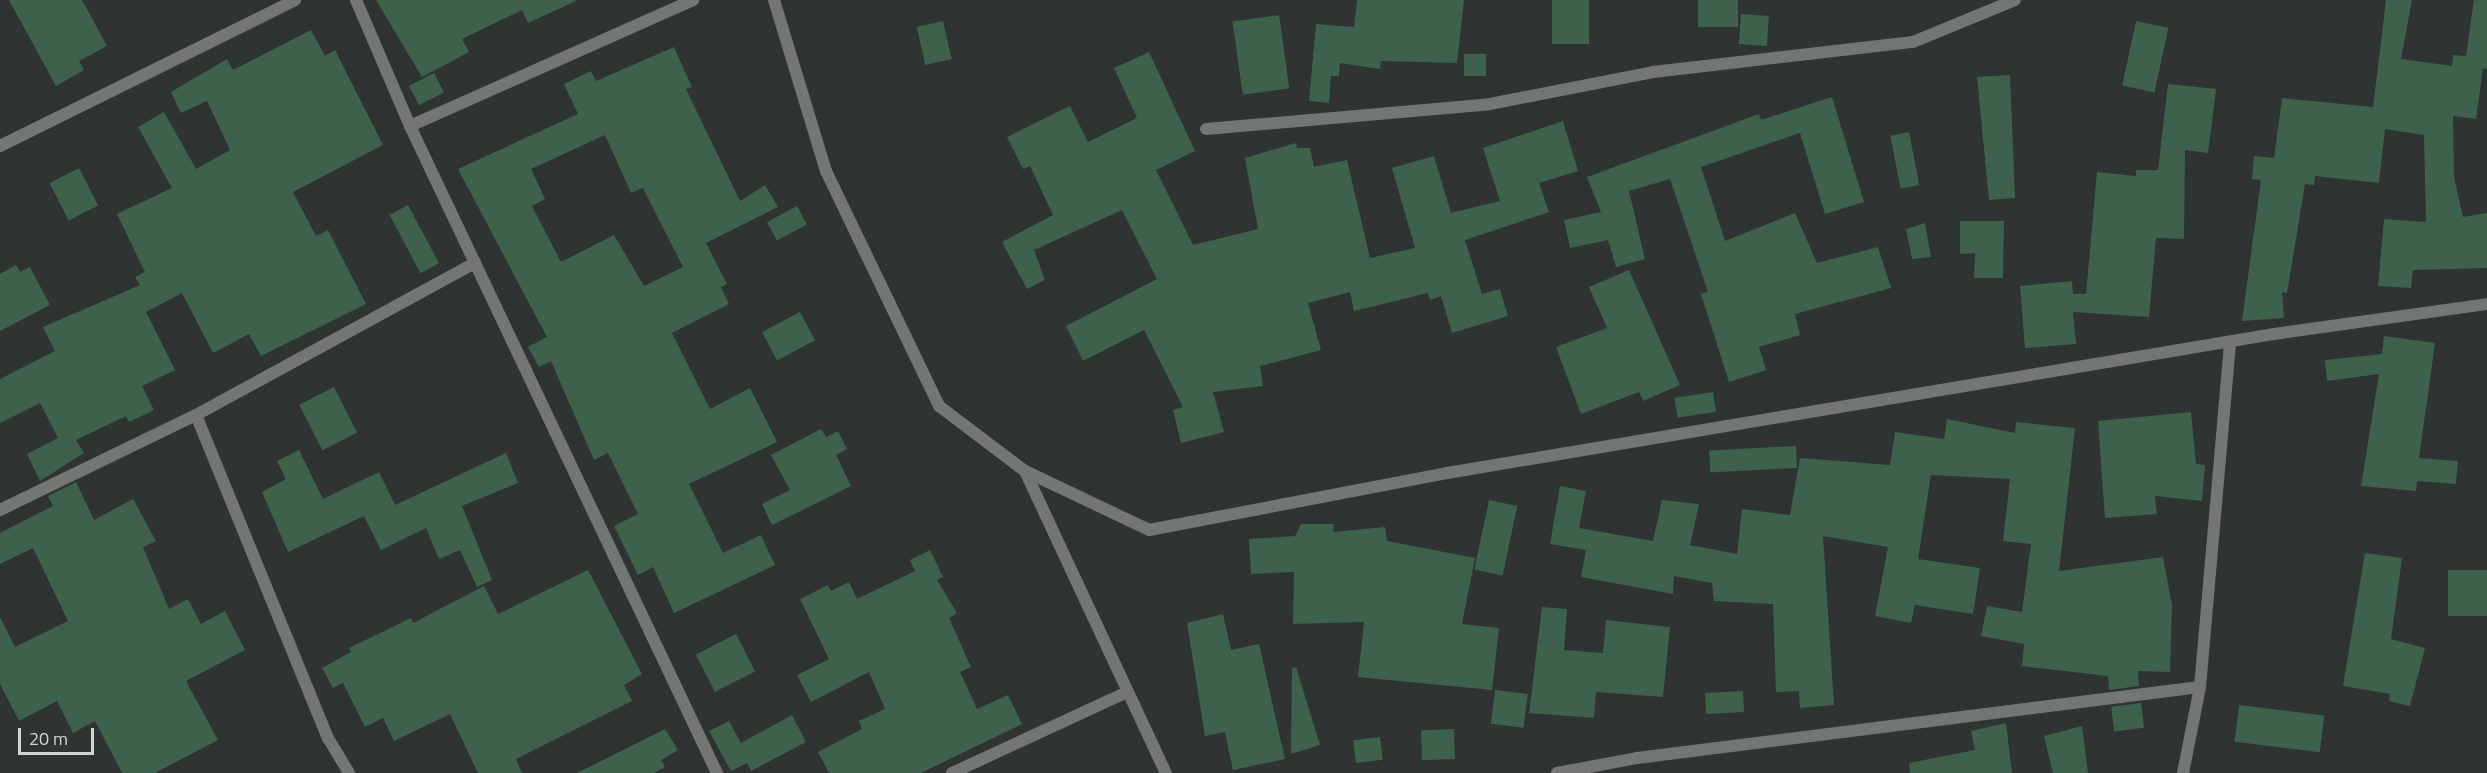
<!DOCTYPE html>
<html>
<head>
<meta charset="utf-8">
<style>
  body { margin:0 }
  #map { position:relative; width:2487px; height:773px; overflow:hidden; background:#2f3331; font-family:"Titillium Web",sans-serif }
  div>[style] { position:absolute }
  [style*='--x'] { left:calc(var(--x)*1px); top:calc(var(--y)*1px); width:calc(var(--w)*1px); rotate:calc(var(--a)*1deg) }
  .building>* { inset:0; background:#3e614d; transform-origin:0 0 }
  .street>* { height:12px; margin:-6px; padding:0 6px; transform-origin:6px; border-radius:6px; background:#747674 }
  span { translate:-50% -50%; white-space:nowrap; text-align:center; line-height:1.15; -webkit-text-stroke:4.5px #2f3331; paint-order:stroke }
  .scale { position:absolute; left:18px; top:728px; width:76px; height:27px; box-sizing:border-box; border:3px solid #d2d5d3; border-top:0; padding-left:8px; font-size:18px; line-height:21px; white-space:nowrap; color:#d2d5d3; -webkit-text-stroke:4px #2f3331; paint-order:stroke }
</style>
</head>
<body>
<div id="map">
  <div class="building">
    <div style="clip-path:polygon(9px 0,82px 0,107px 46px,79px 61px,84px 70px,56px 86px)"></div>
    <div style="clip-path:polygon(376px 0,578px 0,528px 23px,522px 10px,462px 39px,469px 52px,422px 77px)"></div>
    <div style="clip-path:polygon(1357px 0,1464px 0,1457px 63px,1381px 61px,1380px 69px,1340px 63px,1339px 76px,1331px 76px,1329px 103px,1309px 101px,1316px 24px,1354px 27px)"></div>
    <div style="left:1552px;top:0;width:37px;height:44px"></div>
    <div style="left:1698px;top:0;width:40px;height:27px"></div>
    <div style="clip-path:polygon(2386px 0,2412px 0,2401px 59px,2452px 66px,2453px 55px,2466px 56px,2474px 0,2487px 0,2487px 69px,2483px 68px,2476px 119px,2453px 116px,2454px 177px,2463px 217px,2487px 213px,2487px 268px,2413px 270px,2411px 288px,2378px 286px,2384px 219px,2426px 222px,2424px 135px,2385px 129px,2379px 183px,2315px 176px,2314px 185px,2305px 184px,2287px 293px,2282px 292px,2284px 318px,2242px 321px,2261px 180px,2252px 179px,2254px 156px,2274px 158px,2282px 98px,2373px 107px)"></div>
    <div style="left:1741px;top:14px;width:28px;height:30px;rotate:4deg"></div>
    <div style="left:1279px;top:15px;width:74px;height:47px;rotate:82deg"></div>
    <div style="left:943px;top:21px;width:39px;height:27px;rotate:77deg"></div>
    <div style="left:2136px;top:21px;width:33px;height:66px;rotate:12deg"></div>
    <div style="clip-path:polygon(311px 30px,325px 56px,335px 50px,383px 145px,293px 192px,316px 236px,328px 230px,366px 304px,261px 356px,249px 334px,213px 353px,182px 293px,146px 312px,175px 370px,142px 386px,154px 410px,129px 422px,126px 416px,76px 440px,84px 453px,40px 481px,27px 454px,58px 438px,40px 403px,0 423px,0 379px,55px 351px,43px 327px,140px 285px,135px 277px,145px 272px,117px 214px,172px 188px,138px 127px,164px 112px,196px 169px,230px 150px,207px 101px,181px 113px,171px 92px,227px 59px,233px 70px)"></div>
    <div style="clip-path:polygon(evenodd,674px 47px,692px 87px,686px 89px,740px 201px,765px 185px,778px 207px,706px 243px,727px 284px,721px 287px,729px 304px,672px 333px,710px 409px,750px 388px,777px 442px,689px 484px,723px 553px,761px 535px,775px 565px,674px 613px,653px 567px,638px 575px,614px 526px,638px 514px,608px 453px,594px 460px,551px 361px,539px 367px,528px 347px,547px 337px,458px 169px,578px 114px,564px 84px,591px 71px,596px 81px,674px 47px,605px 135px,631px 193px,643px 188px,683px 267px,644px 286px,614px 235px,561px 262px,532px 206px,545px 199px,531px 169px,605px 135px)"></div>
    <div style="clip-path:polygon(1149px 52px,1195px 151px,1156px 170px,1193px 245px,1258px 229px,1245px 158px,1296px 143px,1297px 148px,1310px 148px,1314px 167px,1347px 160px,1370px 258px,1415px 248px,1392px 168px,1434px 156px,1451px 213px,1500px 201px,1483px 148px,1563px 121px,1578px 171px,1539px 183px,1549px 212px,1465px 240px,1482px 294px,1500px 289px,1508px 316px,1452px 333px,1441px 296px,1430px 300px,1428px 293px,1354px 311px,1350px 292px,1308px 303px,1321px 350px,1260px 366px,1263px 386px,1213px 392px,1224px 432px,1181px 443px,1173px 410px,1183px 407px,1144px 330px,1083px 361px,1066px 326px,1157px 279px,1122px 210px,1034px 250px,1045px 280px,1027px 289px,1002px 242px,1053px 215px,1030px 166px,1023px 169px,1007px 137px,1070px 106px,1088px 142px,1137px 118px,1114px 68px)"></div>
    <div style="left:1464px;top:54px;width:22px;height:22px"></div>
    <div style="left:434px;top:73px;width:22px;height:28px;rotate:63deg"></div>
    <div style="clip-path:polygon(2010px 75px,2015px 198px,1989px 200px,1977px 77px)"></div>
    <div style="clip-path:polygon(2168px 84px,2216px 89px,2208px 153px,2185px 150px,2184px 239px,2156px 238px,2149px 317px,2073px 312px,2076px 344px,2025px 348px,2020px 286px,2072px 281px,2073px 294px,2086px 294px,2097px 172px,2136px 176px,2136px 170px,2158px 170px)"></div>
    <div style="clip-path:polygon(1832px 97px,1864px 202px,1825px 214px,1800px 133px,1701px 167px,1725px 241px,1795px 213px,1817px 263px,1878px 247px,1891px 288px,1795px 314px,1800px 335px,1759px 347px,1766px 370px,1729px 382px,1701px 294px,1708px 292px,1670px 179px,1629px 191px,1645px 259px,1616px 267px,1608px 240px,1570px 248px,1564px 220px,1601px 212px,1587px 177px,1759px 114px,1761px 120px)"></div>
    <div style="left:1909px;top:132px;width:54px;height:19px;rotate:79deg"></div>
    <div style="left:79px;top:168px;width:42px;height:33px;rotate:63deg"></div>
    <div style="left:408px;top:205px;width:66px;height:21px;rotate:62deg"></div>
    <div style="left:797px;top:206px;width:21px;height:34px;rotate:62deg"></div>
    <div style="clip-path:polygon(1960px 221px,2004px 221px,2003px 278px,1974px 278px,1975px 253px,1960px 254px)"></div>
    <div style="clip-path:polygon(1925px 223px,1931px 257px,1912px 259px,1906px 229px)"></div>
    <div style="clip-path:polygon(16px 265px,20px 272px,30px 267px,50px 305px,0 331px,0 274px)"></div>
    <div style="clip-path:polygon(1629px 270px,1680px 385px,1643px 401px,1639px 392px,1581px 414px,1556px 347px,1607px 328px,1589px 287px)"></div>
    <div style="left:800px;top:312px;width:32px;height:43px;rotate:62deg"></div>
    <div style="clip-path:polygon(2384px 336px,2435px 343px,2419px 458px,2458px 461px,2456px 484px,2417px 481px,2416px 491px,2361px 486px,2379px 374px,2327px 381px,2325px 360px,2382px 354px)"></div>
    <div style="left:334px;top:387px;width:51px;height:39px;rotate:63deg"></div>
    <div style="left:1713px;top:392px;width:20px;height:39px;rotate:81deg"></div>
    <div style="clip-path:polygon(2191px 412px,2196px 464px,2205px 465px,2202px 501px,2155px 496px,2157px 514px,2105px 518px,2098px 421px)"></div>
    <div style="clip-path:polygon(1947px 419px,2015px 433px,2016px 422px,2075px 428px,2059px 571px,2163px 557px,2172px 605px,2170px 672px,2138px 671px,2139px 686px,2109px 690px,2108px 676px,2022px 666px,2024px 644px,1981px 636px,1987px 606px,2022px 612px,2031px 544px,2003px 541px,2010px 479px,1931px 475px,1918px 559px,1980px 568px,1973px 614px,1915px 605px,1911px 623px,1875px 616px,1888px 547px,1823px 536px,1834px 705px,1800px 708px,1799px 691px,1776px 692px,1773px 604px,1714px 601px,1712px 583px,1674px 576px,1673px 594px,1581px 577px,1586px 550px,1550px 544px,1560px 486px,1586px 491px,1579px 528px,1653px 541px,1662px 500px,1699px 504px,1690px 545px,1737px 554px,1742px 509px,1790px 515px,1800px 458px,1890px 465px,1895px 432px,1944px 439px)"></div>
    <div style="clip-path:polygon(821px 429px,826px 437px,838px 431px,847px 449px,836px 455px,851px 486px,772px 525px,762px 504px,790px 490px,771px 455px)"></div>
    <div style="left:1796px;top:446px;width:22px;height:87px;rotate:87deg"></div>
    <div style="clip-path:polygon(299px 450px,323px 499px,379px 472px,395px 505px,506px 453px,518px 483px,462px 506px,492px 580px,477px 587px,460px 550px,439px 559px,426px 528px,381px 550px,364px 516px,288px 552px,262px 492px,286px 479px,277px 461px)"></div>
    <div style="clip-path:polygon(76px 482px,94px 520px,133px 499px,156px 541px,143px 547px,169px 609px,188px 599px,201px 624px,225px 611px,245px 650px,186px 681px,218px 740px,155px 773px,122px 773px,95px 721px,73px 733px,57px 701px,19px 721px,0 684px,0 617px,15px 647px,68px 621px,33px 548px,0 564px,0 533px,53px 506px,48px 496px)"></div>
    <div style="left:1489px;top:500px;width:29px;height:71px;rotate:12deg"></div>
    <div style="clip-path:polygon(1301px 524px,1334px 524px,1333px 532px,1385px 527px,1387px 541px,1475px 558px,1462px 624px,1499px 628px,1492px 690px,1358px 677px,1364px 622px,1293px 624px,1294px 572px,1251px 574px,1249px 539px,1295px 536px)"></div>
    <div style="clip-path:polygon(930px 550px,943px 577px,937px 580px,957px 613px,949px 618px,971px 667px,960px 672px,977px 709px,1008px 695px,1022px 724px,921px 773px,829px 773px,818px 752px,862px 729px,859px 721px,885px 709px,869px 672px,811px 702px,797px 675px,829px 659px,800px 599px,828px 585px,831px 591px,849px 582px,857px 599px,915px 571px,910px 560px)"></div>
    <div style="clip-path:polygon(2365px 553px,2402px 558px,2391px 639px,2425px 648px,2410px 706px,2389px 701px,2390px 694px,2343px 686px)"></div>
    <div style="clip-path:polygon(588px 570px,642px 674px,624px 685px,632px 701px,516px 759px,522px 773px,478px 773px,450px 714px,394px 741px,383px 718px,365px 727px,343px 683px,333px 688px,322px 668px,351px 652px,349px 648px,411px 618px,413px 623px,484px 586px,498px 614px)"></div>
    <div style="left:2487px;top:570px;width:46px;height:39px;rotate:90deg"></div>
    <div style="clip-path:polygon(1542px 607px,1567px 609px,1564px 650px,1603px 653px,1606px 620px,1670px 627px,1663px 697px,1596px 692px,1594px 718px,1529px 713px)"></div>
    <div style="clip-path:polygon(1223px 614px,1231px 650px,1259px 644px,1285px 759px,1233px 770px,1225px 732px,1205px 736px,1187px 623px)"></div>
    <div style="left:736px;top:634px;width:42px;height:45px;rotate:63deg"></div>
    <div style="clip-path:polygon(1296px 667px,1320px 745px,1291px 754px,1292px 668px)"></div>
    <div style="left:1495px;top:690px;width:33px;height:34px;rotate:7deg"></div>
    <div style="left:1743px;top:691px;width:21px;height:38px;rotate:87deg"></div>
    <div style="left:2141px;top:703px;width:25px;height:30px;rotate:83deg"></div>
    <div style="left:2239px;top:705px;width:86px;height:37px;rotate:7deg"></div>
    <div style="clip-path:polygon(792px 715px,806px 742px,751px 771px,747px 763px,731px 771px,709px 731px,729px 721px,741px 743px)"></div>
    <div style="clip-path:polygon(2006px 723px,2012px 773px,1910px 773px,1909px 763px,1975px 750px,1971px 731px)"></div>
    <div style="clip-path:polygon(2082px 726px,2088px 773px,2053px 773px,2044px 736px)"></div>
    <div style="clip-path:polygon(665px 729px,678px 750px,661px 760px,665px 767px,654px 773px,577px 773px)"></div>
    <div style="left:1454px;top:729px;width:30px;height:33px;rotate:88deg"></div>
    <div style="left:1380px;top:737px;width:23px;height:27px;rotate:83deg"></div>
  </div>
  <div class="street">
    <div style="--x:356;--y:0;--w:137;--a:66.8"></div>
    <div style="--x:410;--y:126;--w:716;--a:64.62"></div>
    <div style="--x:774;--y:0;--w:179;--a:73.1"></div>
    <div style="--x:826;--y:171;--w:261;--a:64.3"></div>
    <div style="--x:939;--y:406;--w:108;--a:37.1"></div>
    <div style="--x:1025;--y:471;--w:333;--a:65"></div>
    <div style="--x:410;--y:126;--w:310;--a:-24"></div>
    <div style="--x:1206;--y:129;--w:285;--a:-5"></div>
    <div style="--x:1490;--y:104;--w:166;--a:-11.1"></div>
    <div style="--x:1653;--y:72;--w:262;--a:-6.6"></div>
    <div style="--x:1913;--y:42;--w:110;--a:-22.4"></div>
    <div style="--x:0;--y:146;--w:329;--a:-26.3"></div>
    <div style="--x:196;--y:415;--w:349;--a:67.8"></div>
    <div style="--x:328;--y:738;--w:41;--a:59"></div>
    <div style="--x:1025;--y:471;--w:137;--a:25.4"></div>
    <div style="--x:1149;--y:530;--w:303;--a:-10.8"></div>
    <div style="--x:1447;--y:473;--w:839;--a:-9.54"></div>
    <div style="--x:2274;--y:334;--w:215;--a:-8"></div>
    <div style="--x:0;--y:510;--w:218;--a:-25.9"></div>
    <div style="--x:196;--y:415;--w:318;--a:-28.6"></div>
    <div style="--x:952;--y:773;--w:191;--a:-24.8"></div>
    <div style="--x:1557;--y:773;--w:81;--a:-10.6"></div>
    <div style="--x:1637;--y:758;--w:567;--a:-7.19"></div>
    <div style="--x:2200;--y:687;--w:346;--a:-85"></div>
    <div style="--x:2183;--y:773;--w:88;--a:-78.8"></div>
  </div>
  <div class="scale">20 m</div>
</div>
</body>
</html>
